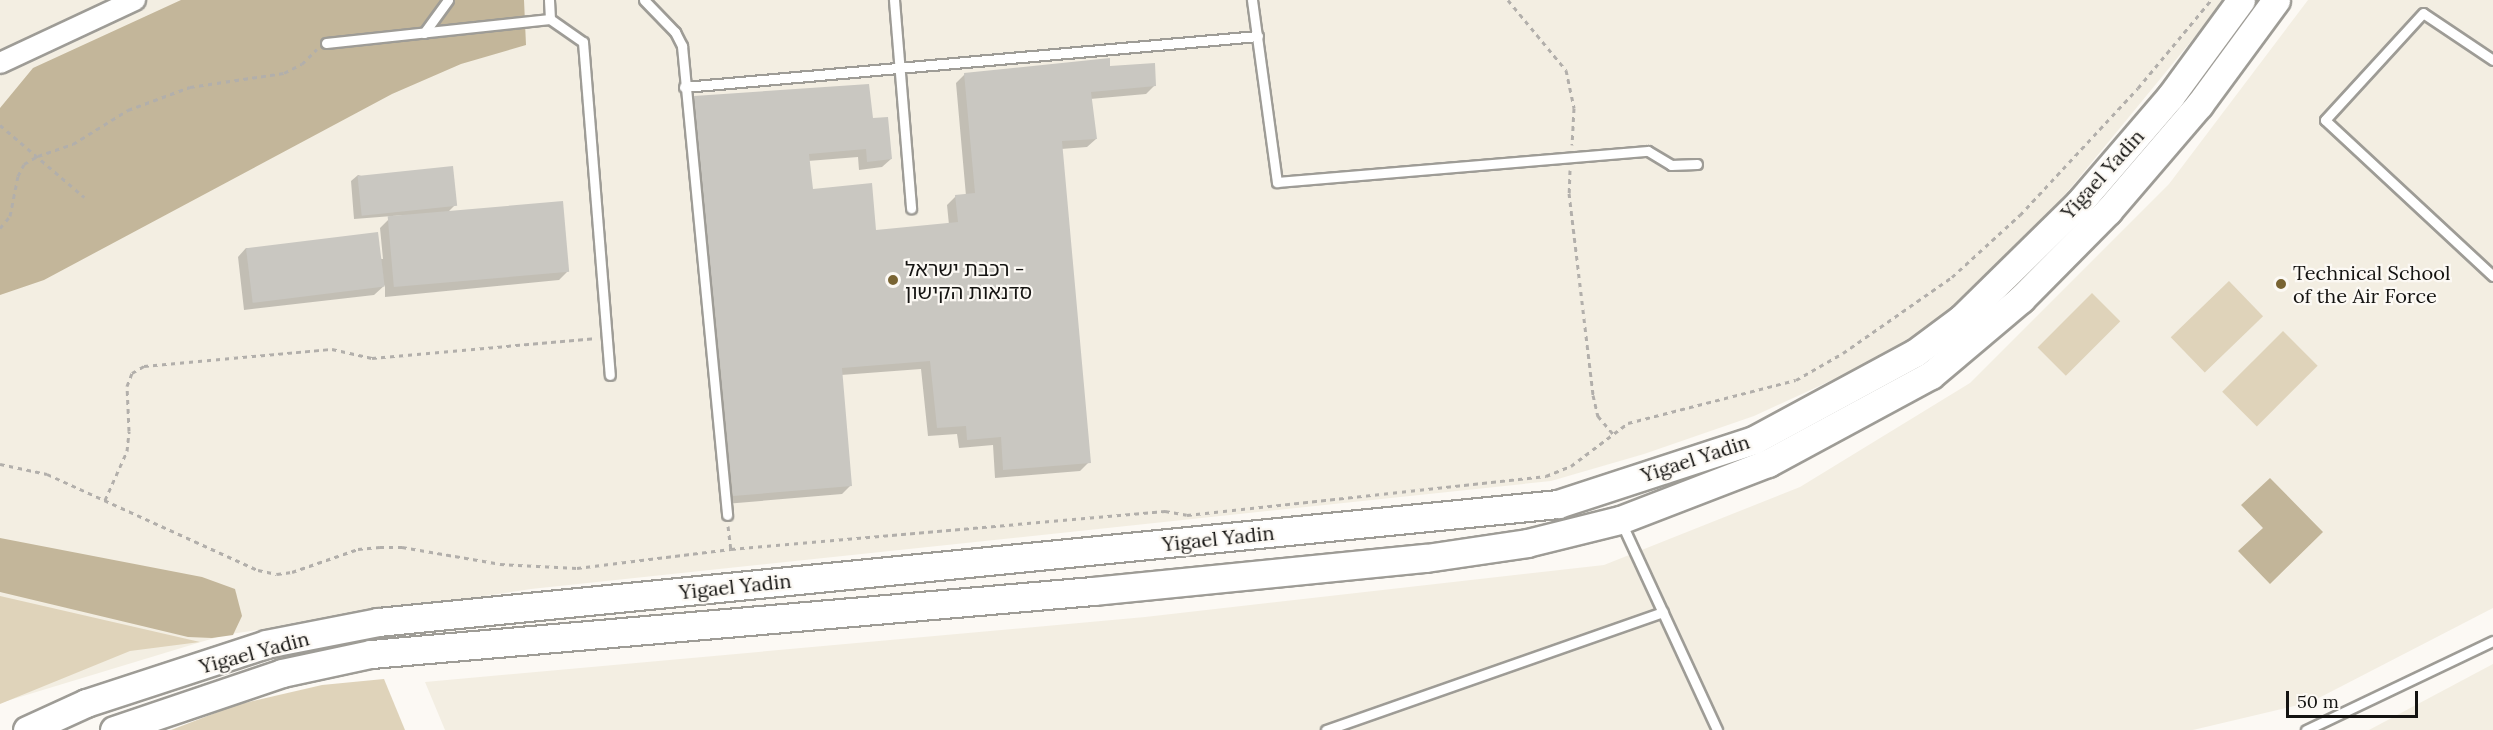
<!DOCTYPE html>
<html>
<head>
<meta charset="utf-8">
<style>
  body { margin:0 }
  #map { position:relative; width:2493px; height:730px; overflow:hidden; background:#fcf9f4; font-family:Lora,"Noto Sans Hebrew",serif }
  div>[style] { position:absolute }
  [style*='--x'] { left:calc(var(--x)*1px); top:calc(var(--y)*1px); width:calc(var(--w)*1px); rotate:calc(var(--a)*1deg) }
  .built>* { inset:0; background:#f3eee2 }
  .green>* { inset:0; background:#dfd3ba; transform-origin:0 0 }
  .forest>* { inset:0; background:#c3b69a }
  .water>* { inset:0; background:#c2b599 }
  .shadow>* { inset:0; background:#0003 }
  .building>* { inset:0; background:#c9c7c1; transform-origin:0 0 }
  .path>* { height:3px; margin-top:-1.5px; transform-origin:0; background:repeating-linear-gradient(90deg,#b2afab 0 4.5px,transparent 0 9px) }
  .roads { filter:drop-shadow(2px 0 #9e9c96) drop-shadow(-2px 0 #9e9c96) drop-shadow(0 2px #9e9c96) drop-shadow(0 -2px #9e9c96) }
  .service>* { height:9px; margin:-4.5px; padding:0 4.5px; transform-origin:4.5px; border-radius:4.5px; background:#fff }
  .minor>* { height:20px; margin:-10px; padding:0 10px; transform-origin:10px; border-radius:10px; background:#fff }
  .secondary>* { height:27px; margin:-13.5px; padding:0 13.5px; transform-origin:13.5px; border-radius:13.5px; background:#fff }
  .dots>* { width:16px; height:16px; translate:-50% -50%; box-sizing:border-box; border:3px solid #fcf9f4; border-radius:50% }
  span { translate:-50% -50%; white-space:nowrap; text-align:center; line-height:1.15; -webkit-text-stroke:4.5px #fcf9f4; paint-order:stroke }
  .street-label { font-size:20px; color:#141311 }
  .poi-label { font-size:20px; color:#141311 }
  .left { translate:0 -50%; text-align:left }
  .scale { position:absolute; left:2286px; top:691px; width:132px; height:27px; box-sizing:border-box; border:3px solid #141311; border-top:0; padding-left:8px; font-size:18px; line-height:21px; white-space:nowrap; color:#141311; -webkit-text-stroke:4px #fcf9f4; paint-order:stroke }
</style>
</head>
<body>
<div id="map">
  <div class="built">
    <div style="clip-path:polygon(0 0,2225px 0,2009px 263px,1919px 340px,1754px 416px,1644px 454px,1551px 481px,531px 589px,224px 635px,0 703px)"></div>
    <div style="clip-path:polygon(2308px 0,2493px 0,2493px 608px,2311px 702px,2193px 730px,445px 730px,425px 682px,1145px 617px,1604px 565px,1800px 487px,1970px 383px,2169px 184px)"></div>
    <div style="clip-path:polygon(2493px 664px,2493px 730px,2369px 730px)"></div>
  </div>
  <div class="green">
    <div style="left:2229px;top:281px;width:49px;height:81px;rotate:46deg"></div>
    <div style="left:2092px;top:293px;width:40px;height:77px;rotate:45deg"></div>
    <div style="left:2283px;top:331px;width:49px;height:86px;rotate:45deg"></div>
    <div style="clip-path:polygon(0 596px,200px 642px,130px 651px,0 704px)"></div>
    <div style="clip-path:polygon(384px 679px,405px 730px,171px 730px,236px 705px,322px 685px)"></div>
  </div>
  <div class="forest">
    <div style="clip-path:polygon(181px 0,524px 0,526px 45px,461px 64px,392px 94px,44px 280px,0 295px,0 108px,33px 68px)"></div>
    <div style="clip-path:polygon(0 538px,202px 577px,235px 589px,242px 616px,233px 635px,212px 638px,188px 637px,0 592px)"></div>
  </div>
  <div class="water">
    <div style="clip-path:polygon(2270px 478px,2323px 532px,2270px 584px,2238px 551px,2263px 528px,2241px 505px)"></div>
  </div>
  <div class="shadow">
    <div style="clip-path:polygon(1109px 68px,1155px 85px,1146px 94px,1090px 99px,1096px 139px,1087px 147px,1061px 149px,1089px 462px,1080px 471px,995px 478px,993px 445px,959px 448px,957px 434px,928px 436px,921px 369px,841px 375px,851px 485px,842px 494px,725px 504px,686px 106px,694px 97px,872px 120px,891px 159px,882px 167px,859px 170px,858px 157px,808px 161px,811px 191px,875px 232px,949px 225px,947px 205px,956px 196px,966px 196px,956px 83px,965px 74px)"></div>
    <div style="clip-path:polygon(358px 175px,455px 205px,446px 214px,568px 271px,559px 280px,385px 297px,385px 285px,374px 295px,244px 310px,238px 257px,246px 248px,383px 259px,380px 228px,389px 219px,405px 218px,405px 215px,354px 219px,351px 181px)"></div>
  </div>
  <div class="building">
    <div style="clip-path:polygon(1110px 58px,1110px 66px,1155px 63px,1156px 86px,1091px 92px,1097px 139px,1062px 141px,1091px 463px,1003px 470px,1001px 437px,967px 440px,966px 426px,937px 428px,930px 361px,842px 368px,852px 486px,733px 496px,694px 96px,869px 84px,873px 118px,888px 117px,892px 159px,867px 162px,866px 149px,809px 154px,813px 189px,872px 183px,876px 230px,958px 222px,955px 195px,975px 193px,964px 73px)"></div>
    <div style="left:453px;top:166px;width:40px;height:96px;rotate:84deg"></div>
    <div style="left:563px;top:201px;width:71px;height:176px;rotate:85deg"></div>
    <div style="left:378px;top:232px;width:55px;height:133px;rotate:83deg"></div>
  </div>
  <div class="path">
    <div style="--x:1508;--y:0;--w:91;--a:50.4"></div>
    <div style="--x:1566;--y:70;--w:39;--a:78"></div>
    <div style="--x:1574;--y:108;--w:37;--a:93"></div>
    <div style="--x:0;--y:125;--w:111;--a:40.6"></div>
    <div style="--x:1570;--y:170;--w:23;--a:92"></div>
    <div style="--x:1569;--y:193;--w:203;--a:83.2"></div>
    <div style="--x:1593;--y:395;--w:22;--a:77"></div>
    <div style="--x:1598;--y:416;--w:23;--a:50"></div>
    <div style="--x:0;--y:228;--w:16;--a:-50"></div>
    <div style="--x:10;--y:216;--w:41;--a:-78.7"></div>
    <div style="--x:18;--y:176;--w:13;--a:-63"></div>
    <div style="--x:24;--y:164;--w:16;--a:-30"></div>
    <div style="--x:38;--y:156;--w:37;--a:-19"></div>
    <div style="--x:73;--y:144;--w:65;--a:-31.7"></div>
    <div style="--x:128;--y:110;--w:66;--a:-20.4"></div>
    <div style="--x:190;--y:87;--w:95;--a:-8.5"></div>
    <div style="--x:284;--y:73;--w:20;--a:-27"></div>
    <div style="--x:302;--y:64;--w:21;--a:-45"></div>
    <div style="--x:0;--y:464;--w:48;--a:12"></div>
    <div style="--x:47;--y:474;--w:232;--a:24.5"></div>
    <div style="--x:258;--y:570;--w:19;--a:12"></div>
    <div style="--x:277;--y:574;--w:15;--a:-8"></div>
    <div style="--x:292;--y:572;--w:70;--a:-19.2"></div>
    <div style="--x:358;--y:549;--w:22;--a:-5"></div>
    <div style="--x:380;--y:547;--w:22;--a:0"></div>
    <div style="--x:402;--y:547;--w:99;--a:9.8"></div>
    <div style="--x:500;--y:564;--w:77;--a:3"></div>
    <div style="--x:577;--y:568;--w:155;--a:-7"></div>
    <div style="--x:731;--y:549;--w:436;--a:-5"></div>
    <div style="--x:1165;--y:511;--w:22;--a:10"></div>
    <div style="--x:1187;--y:515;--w:361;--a:-6.2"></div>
    <div style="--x:1546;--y:476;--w:27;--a:-22"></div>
    <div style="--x:1571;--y:466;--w:71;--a:-37"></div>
    <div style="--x:1628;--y:423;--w:173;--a:-14.4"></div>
    <div style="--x:1796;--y:380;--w:54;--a:-29.9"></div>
    <div style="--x:1843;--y:353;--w:133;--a:-34.9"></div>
    <div style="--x:1952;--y:277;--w:92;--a:-42.4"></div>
    <div style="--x:2020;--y:215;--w:173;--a:-47.1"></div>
    <div style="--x:2138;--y:88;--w:114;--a:-50.3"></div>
    <div style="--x:105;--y:500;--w:54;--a:-65.8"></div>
    <div style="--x:127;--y:451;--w:20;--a:-84"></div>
    <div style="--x:129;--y:431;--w:45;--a:-92.5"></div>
    <div style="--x:127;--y:386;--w:14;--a:-69"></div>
    <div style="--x:132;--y:373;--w:14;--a:-30"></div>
    <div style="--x:144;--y:366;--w:189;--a:-5.2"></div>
    <div style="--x:332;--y:349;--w:41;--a:12.7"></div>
    <div style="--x:372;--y:358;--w:223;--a:-5.1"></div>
    <div style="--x:728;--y:526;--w:23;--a:83"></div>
  </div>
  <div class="roads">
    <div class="service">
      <div style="--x:549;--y:0;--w:19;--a:87"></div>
      <div style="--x:550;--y:19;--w:40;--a:34.9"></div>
      <div style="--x:583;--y:42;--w:334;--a:85.4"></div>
      <div style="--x:644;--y:0;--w:45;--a:45.9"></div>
      <div style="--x:675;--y:32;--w:16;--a:63"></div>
      <div style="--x:682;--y:46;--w:471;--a:84.5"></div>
      <div style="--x:894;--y:0;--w:209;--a:85.3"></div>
      <div style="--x:1252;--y:0;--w:184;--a:82.2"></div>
      <div style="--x:1277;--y:182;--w:372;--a:-4.8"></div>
      <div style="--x:1648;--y:151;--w:27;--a:31"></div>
      <div style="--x:1671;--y:165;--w:26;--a:-2"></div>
      <div style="--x:424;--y:33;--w:41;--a:-54"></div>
      <div style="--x:326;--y:43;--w:225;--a:-6.1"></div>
      <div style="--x:2493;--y:60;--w:84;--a:-146.1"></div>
      <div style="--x:2423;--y:13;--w:145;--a:132.5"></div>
      <div style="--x:2325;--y:120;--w:229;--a:42.9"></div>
      <div style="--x:684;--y:87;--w:576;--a:-5.08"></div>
      <div style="--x:1621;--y:522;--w:229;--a:65.2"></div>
      <div style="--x:1326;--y:730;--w:357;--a:-19.3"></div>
      <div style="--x:2306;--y:730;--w:207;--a:-25.5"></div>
    </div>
    <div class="minor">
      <div style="--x:0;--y:63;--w:149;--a:-25"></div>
    </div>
    <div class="secondary">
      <div style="--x:27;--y:730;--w:65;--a:-24.6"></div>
      <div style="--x:86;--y:703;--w:189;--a:-18.1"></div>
      <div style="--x:266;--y:644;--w:114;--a:-11.1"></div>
      <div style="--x:378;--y:622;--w:1186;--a:-5.71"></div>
      <div style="--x:1558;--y:504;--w:206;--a:-18.1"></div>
      <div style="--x:1754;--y:440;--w:183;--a:-28.4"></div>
      <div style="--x:1915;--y:353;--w:59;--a:-36.7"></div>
      <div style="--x:1962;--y:318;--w:164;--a:-44.5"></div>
      <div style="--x:2079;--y:203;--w:140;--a:-49.4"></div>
      <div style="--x:2170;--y:97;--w:120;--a:-53.8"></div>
      <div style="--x:114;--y:730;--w:177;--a:-18.7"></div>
      <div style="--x:282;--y:673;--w:91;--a:-12.1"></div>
      <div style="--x:371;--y:654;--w:725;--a:-4.99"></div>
      <div style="--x:1093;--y:591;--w:335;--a:-5.7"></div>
      <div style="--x:1426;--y:558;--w:102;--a:-8.4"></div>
      <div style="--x:1527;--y:543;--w:96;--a:-13.9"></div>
      <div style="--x:1620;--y:520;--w:159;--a:-21.1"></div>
      <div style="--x:1768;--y:463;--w:185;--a:-28.4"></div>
      <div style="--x:1931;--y:375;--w:118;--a:-40.2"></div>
      <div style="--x:2021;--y:299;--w:124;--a:-45.3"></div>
      <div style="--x:2108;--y:211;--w:140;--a:-49.4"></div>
      <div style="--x:2199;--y:105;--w:130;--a:-53.7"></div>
    </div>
  </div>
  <div class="dots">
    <div style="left:893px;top:280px;background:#796433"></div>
    <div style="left:2281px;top:284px;background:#796433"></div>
  </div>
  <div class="street-label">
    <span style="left:2102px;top:174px;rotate:-48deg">Yigael Yadin</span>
    <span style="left:1695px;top:458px;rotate:-18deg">Yigael Yadin</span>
    <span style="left:1218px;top:538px;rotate:-6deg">Yigael Yadin</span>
    <span style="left:735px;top:586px;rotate:-6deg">Yigael Yadin</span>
    <span style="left:254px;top:652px;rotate:-15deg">Yigael Yadin</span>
  </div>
  <div class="poi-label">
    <span class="left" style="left:905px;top:280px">רכבת ישראל -<br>סדנאות הקישון</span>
    <span class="left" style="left:2293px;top:284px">Technical School<br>of the Air Force</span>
  </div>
  <div class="scale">50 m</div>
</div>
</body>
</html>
